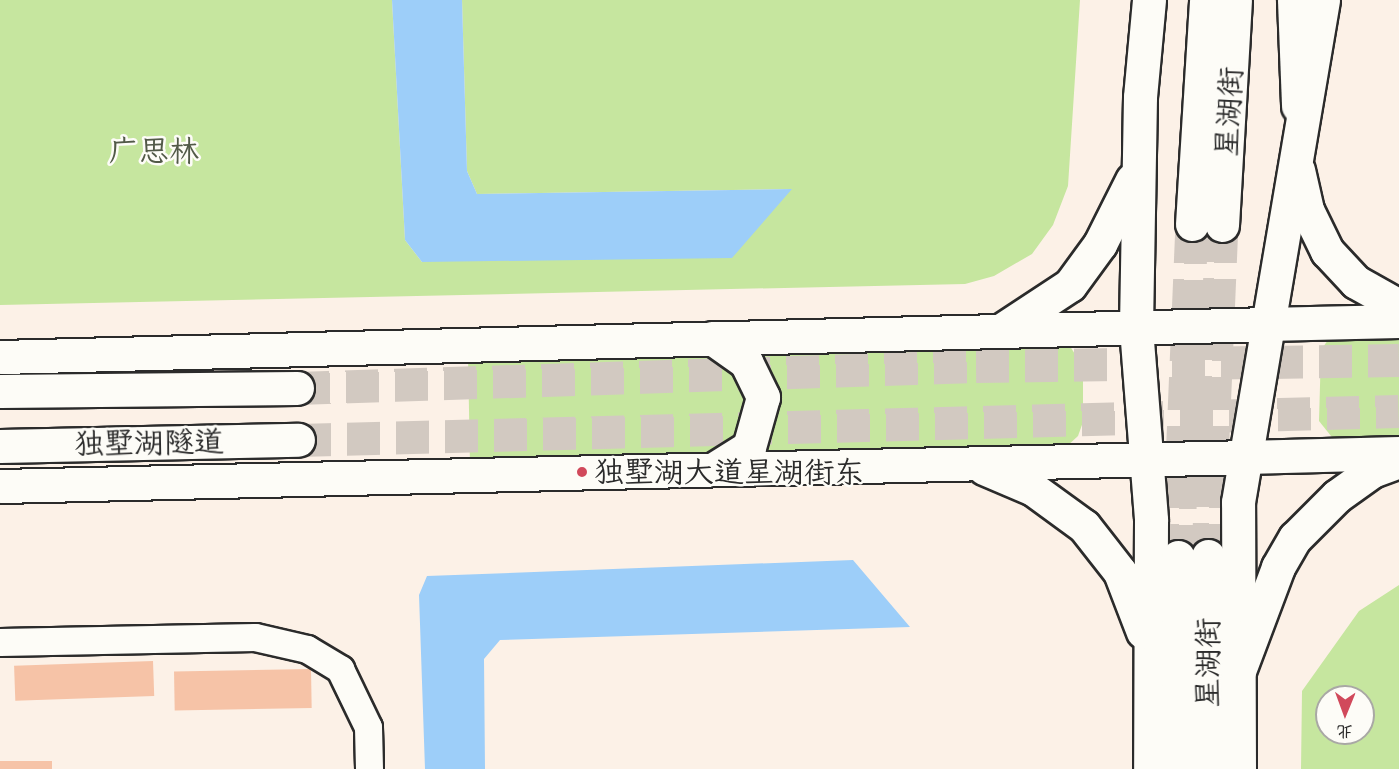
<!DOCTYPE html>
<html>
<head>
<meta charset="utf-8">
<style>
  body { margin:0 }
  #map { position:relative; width:1399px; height:769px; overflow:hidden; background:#fcf1e7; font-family:Caveat,"LXGW WenKai TC",sans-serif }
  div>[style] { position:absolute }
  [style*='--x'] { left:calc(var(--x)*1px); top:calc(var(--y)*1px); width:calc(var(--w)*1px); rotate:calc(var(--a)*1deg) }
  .green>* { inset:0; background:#c6e69f }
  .water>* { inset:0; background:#9dcef9 }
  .building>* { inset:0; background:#f6c3a7; transform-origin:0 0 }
  .major-tunnel>* { height:33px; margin-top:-16.5px; transform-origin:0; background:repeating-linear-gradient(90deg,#d2c9c1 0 33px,transparent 0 49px) }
  .highway-tunnel>* { height:33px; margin-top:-16.5px; transform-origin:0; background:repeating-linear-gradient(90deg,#d2c9c1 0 33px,transparent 0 49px) }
  .roads { filter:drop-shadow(2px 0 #2b2b2b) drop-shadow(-2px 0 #2b2b2b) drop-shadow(0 2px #2b2b2b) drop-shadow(0 -2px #2b2b2b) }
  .minor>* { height:27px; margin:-13.5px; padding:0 13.5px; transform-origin:13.5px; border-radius:13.5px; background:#fdfcf7 }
  .major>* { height:33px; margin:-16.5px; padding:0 16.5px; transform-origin:16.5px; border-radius:16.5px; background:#fdfcf7 }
  .highway>* { height:33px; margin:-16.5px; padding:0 16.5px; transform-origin:16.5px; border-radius:16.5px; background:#fdfcf7 }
  .dots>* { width:16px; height:16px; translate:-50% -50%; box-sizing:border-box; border:3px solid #fdfcf7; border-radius:50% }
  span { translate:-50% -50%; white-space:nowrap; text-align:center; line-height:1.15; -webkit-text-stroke:5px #fdfcf7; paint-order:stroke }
  .street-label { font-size:30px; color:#2b2b2b }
  .park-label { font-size:30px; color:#525a48 }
  .poi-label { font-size:30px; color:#2b2b2b }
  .left { translate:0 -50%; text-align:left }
  .north { position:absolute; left:1315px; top:685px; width:60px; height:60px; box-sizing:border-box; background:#fdfcf7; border:2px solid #a9a8a5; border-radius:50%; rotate:181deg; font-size:16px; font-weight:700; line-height:24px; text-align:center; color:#2b2b2b }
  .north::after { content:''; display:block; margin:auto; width:21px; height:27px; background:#d1495b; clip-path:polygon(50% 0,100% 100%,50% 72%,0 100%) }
</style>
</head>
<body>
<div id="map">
  <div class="green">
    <div style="clip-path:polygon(0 0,392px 0,405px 240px,422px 262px,792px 189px,477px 194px,467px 171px,462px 0,1080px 0,1068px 186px,1053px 225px,1032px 254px,994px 276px,965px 284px,0 305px)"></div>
    <div style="clip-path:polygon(1399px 338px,1399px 441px,1335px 441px,1319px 421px,1321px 350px,1328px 340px)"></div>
    <div style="clip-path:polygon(1068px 343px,1083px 367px,1083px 422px,1078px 436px,1066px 447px,761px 455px,758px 348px)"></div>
    <div style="clip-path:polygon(709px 349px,733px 365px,749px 404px,734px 440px,715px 454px,470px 465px,468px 355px)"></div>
    <div style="clip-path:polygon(evenodd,1399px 585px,1399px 769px,1301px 769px,1302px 691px,1359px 611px,1399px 585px,1327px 697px,1363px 697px,1363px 733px,1327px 733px,1327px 697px)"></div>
  </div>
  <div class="water">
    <div style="clip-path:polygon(392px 0,462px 0,467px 171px,477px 194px,792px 189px,732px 258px,422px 262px,405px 240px)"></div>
    <div style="clip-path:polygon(853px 560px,910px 627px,500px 640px,484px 659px,485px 769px,425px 769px,419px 595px,427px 576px)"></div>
  </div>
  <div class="building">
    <div style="left:153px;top:661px;width:35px;height:139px;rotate:88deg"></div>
    <div style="left:311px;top:669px;width:39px;height:137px;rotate:89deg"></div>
    <div style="left:52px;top:761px;width:8px;height:52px;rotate:90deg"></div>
  </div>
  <div class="major-tunnel">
    <div style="--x:1208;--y:556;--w:331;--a:-87.6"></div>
    <div style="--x:1178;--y:557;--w:333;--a:-87.6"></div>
  </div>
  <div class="highway-tunnel">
    <div style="--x:297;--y:388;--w:679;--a:-1.86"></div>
    <div style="--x:976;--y:366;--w:423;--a:-0.8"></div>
    <div style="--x:298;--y:440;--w:1101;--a:-1.51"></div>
  </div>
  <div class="roads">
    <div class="minor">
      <div style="--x:0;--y:642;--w:255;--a:-1.1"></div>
      <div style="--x:255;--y:637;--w:53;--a:13"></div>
      <div style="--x:307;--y:649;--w:39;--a:31"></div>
      <div style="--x:340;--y:669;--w:64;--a:64.2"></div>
      <div style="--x:368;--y:727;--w:42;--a:88.6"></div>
    </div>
    <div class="major">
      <div style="--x:1149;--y:0;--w:97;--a:95.3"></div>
      <div style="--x:1140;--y:97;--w:231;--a:91"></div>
      <div style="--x:1136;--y:328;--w:193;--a:85.5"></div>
      <div style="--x:1151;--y:520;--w:249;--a:90.2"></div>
      <div style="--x:1294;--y:0;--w:106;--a:87.8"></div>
      <div style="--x:1192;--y:224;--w:224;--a:-86.4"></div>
      <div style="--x:1222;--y:225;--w:225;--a:-86.7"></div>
      <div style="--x:1003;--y:329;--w:80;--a:-33.3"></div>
      <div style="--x:1070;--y:285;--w:51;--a:-53.8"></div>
      <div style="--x:1100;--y:244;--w:72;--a:-63.4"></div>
      <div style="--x:712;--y:338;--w:42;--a:35.2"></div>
      <div style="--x:746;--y:362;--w:39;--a:64"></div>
      <div style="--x:763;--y:397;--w:52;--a:105.6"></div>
      <div style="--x:749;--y:447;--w:39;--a:148"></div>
      <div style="--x:0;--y:357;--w:1266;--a:-1.49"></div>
      <div style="--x:984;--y:468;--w:53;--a:23.2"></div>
      <div style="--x:1033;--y:489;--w:63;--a:36"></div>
      <div style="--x:1084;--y:526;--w:58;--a:52"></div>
      <div style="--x:1120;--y:572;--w:64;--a:69"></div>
      <div style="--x:0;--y:486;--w:1245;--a:-1.33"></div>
      <div style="--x:1208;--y:556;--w:213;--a:90"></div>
      <div style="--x:1178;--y:557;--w:212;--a:89.7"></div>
      <div style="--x:1239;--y:769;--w:267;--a:-90.2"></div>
      <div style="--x:1238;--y:502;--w:509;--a:-80.39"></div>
    </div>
    <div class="highway">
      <div style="--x:1298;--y:170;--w:41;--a:77.3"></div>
      <div style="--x:1307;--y:210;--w:46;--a:64"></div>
      <div style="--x:1327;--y:251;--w:42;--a:46.9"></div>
      <div style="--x:1356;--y:282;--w:49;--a:29.2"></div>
      <div style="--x:1266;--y:324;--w:133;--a:-1.3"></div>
      <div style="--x:0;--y:391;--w:297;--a:-0.6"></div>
      <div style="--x:0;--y:446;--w:298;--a:-1.2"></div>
      <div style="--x:1245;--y:457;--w:154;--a:-1.5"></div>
      <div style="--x:1239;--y:671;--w:111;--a:-69.4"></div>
      <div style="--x:1278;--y:567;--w:34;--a:-60"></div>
      <div style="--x:1295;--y:538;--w:59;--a:-45"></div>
      <div style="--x:1337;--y:496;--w:43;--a:-35.5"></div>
      <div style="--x:1372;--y:471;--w:29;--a:-20"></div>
    </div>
  </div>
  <div class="dots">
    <div style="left:582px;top:472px;background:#d1495b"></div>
  </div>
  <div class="street-label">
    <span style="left:1229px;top:112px;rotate:-87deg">星湖街</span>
    <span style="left:149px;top:443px;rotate:-1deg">独墅湖隧道</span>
    <span style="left:1208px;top:663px;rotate:-90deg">星湖街</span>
  </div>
  <div class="park-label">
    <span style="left:154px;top:151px">广思林</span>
  </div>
  <div class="poi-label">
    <span class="left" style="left:594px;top:472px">独墅湖大道星湖街东</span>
  </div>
  <div class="north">北</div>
</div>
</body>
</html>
